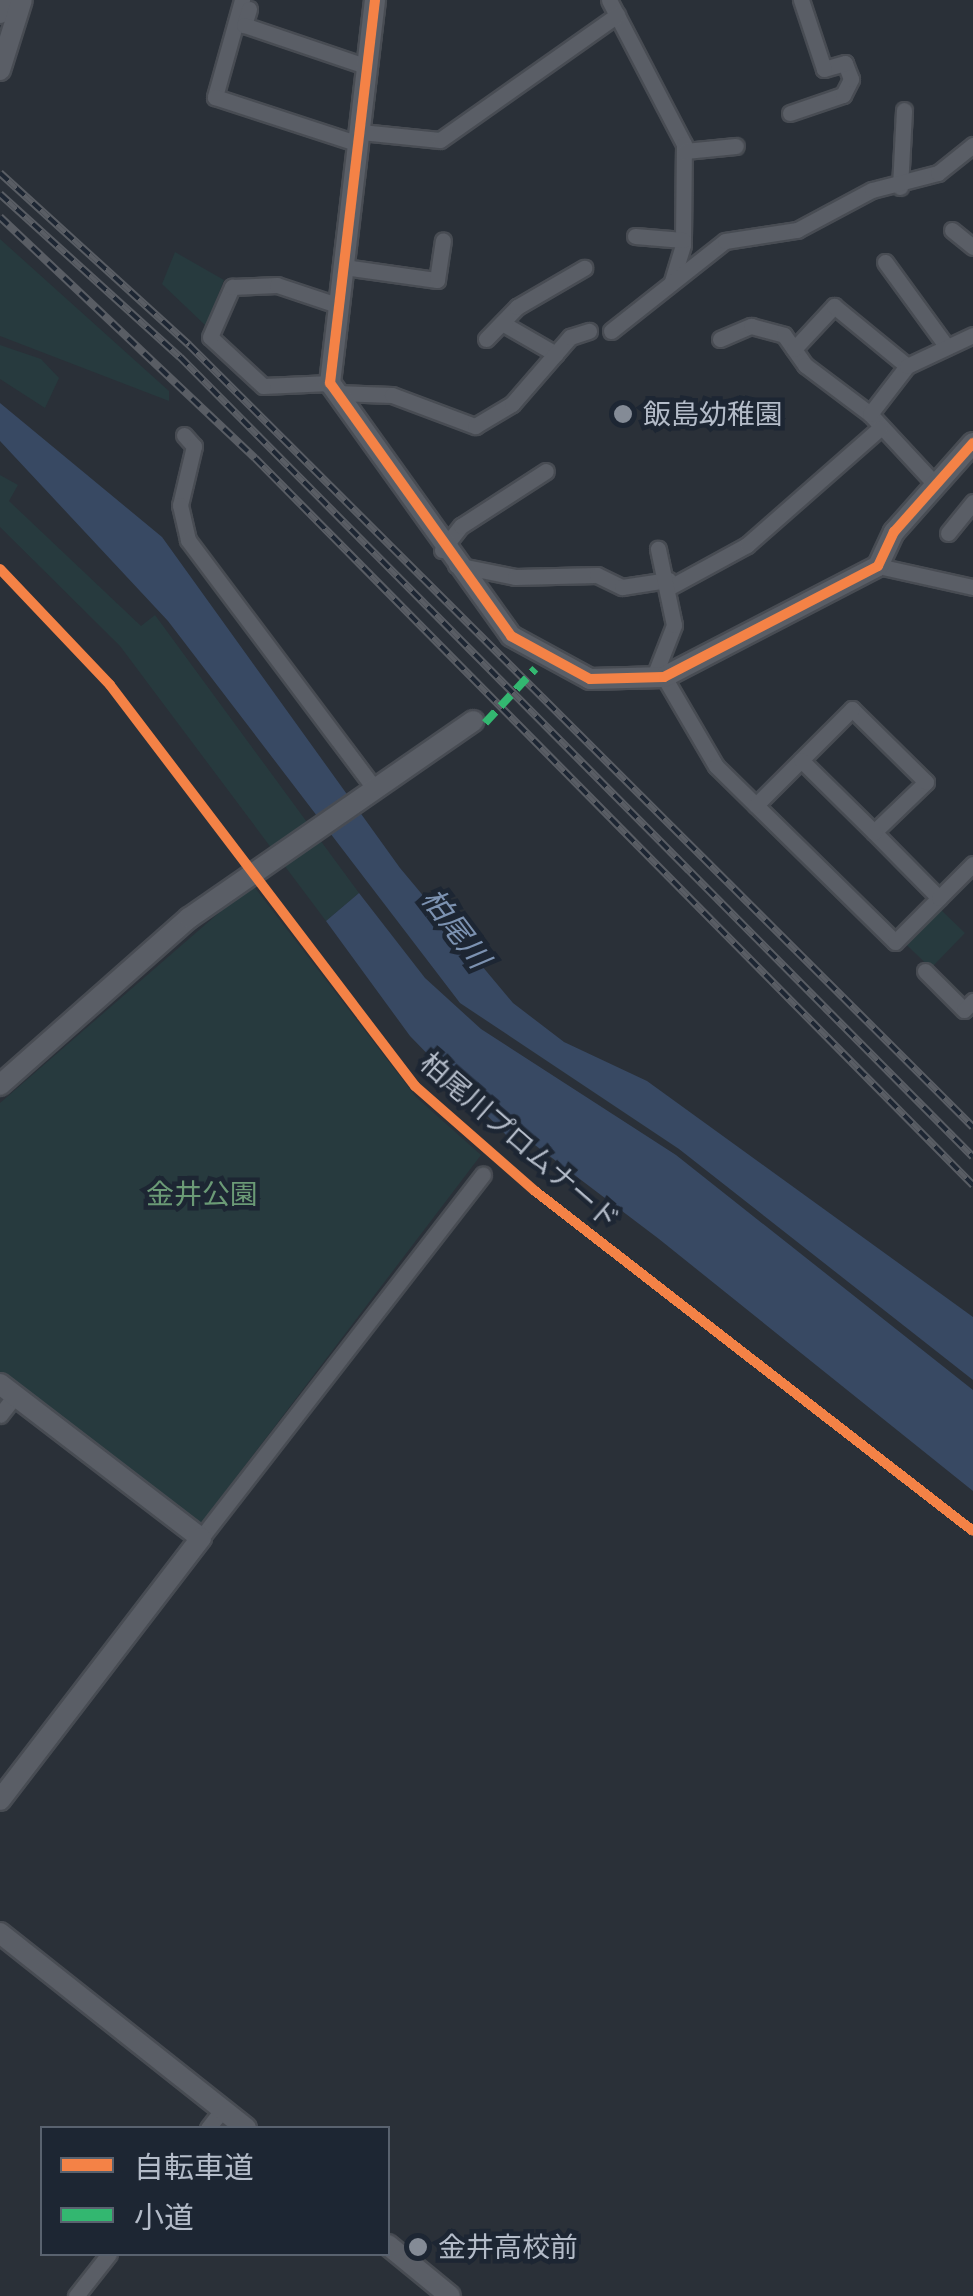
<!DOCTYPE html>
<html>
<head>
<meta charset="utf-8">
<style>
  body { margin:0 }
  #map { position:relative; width:973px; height:2296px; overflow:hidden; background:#2a3038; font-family:Quicksand,"Noto Sans JP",sans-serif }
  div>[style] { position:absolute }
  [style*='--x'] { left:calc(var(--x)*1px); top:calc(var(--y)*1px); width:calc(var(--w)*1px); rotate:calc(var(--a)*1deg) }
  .green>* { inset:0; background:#273a3e; transform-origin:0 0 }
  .water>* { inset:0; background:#384963 }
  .roads { filter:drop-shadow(2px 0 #484c53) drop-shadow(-2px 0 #484c53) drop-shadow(0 2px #484c53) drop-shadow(0 -2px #484c53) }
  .minor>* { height:15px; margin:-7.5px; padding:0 7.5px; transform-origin:7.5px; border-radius:7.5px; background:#5a5e66 }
  .tertiary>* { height:20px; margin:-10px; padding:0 10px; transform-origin:10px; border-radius:10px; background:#5a5e66 }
  .rail>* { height:8px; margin-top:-4px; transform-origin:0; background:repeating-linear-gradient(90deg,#1d2633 0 11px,#595d64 0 22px); box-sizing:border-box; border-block:2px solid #595d64 }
  .quiet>* { height:8px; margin-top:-4px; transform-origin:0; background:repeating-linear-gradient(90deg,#33b770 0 15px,transparent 0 23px) }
  .cycleway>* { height:10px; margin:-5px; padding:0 5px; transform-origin:5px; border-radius:5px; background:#f48246 }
  .dots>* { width:28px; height:28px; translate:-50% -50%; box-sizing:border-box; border:5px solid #1d2633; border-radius:50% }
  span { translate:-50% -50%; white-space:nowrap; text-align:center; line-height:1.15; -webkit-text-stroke:9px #1d2633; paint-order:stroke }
  .poi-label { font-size:28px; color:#b4bcc9 }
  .left { translate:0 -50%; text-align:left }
  .street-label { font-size:28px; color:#b4bcc9 }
  .park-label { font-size:28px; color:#6b9a76 }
  .water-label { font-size:30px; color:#7c92b1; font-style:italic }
  .legend { position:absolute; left:40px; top:2126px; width:350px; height:130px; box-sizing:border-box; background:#1d2633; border:2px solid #59626f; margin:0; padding:12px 18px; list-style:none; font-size:30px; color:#b4bcc9 }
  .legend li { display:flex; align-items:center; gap:20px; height:50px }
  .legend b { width:50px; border:2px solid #59626f }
</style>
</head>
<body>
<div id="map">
  <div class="green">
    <div style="clip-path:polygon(0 239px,169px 391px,169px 401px,0 336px)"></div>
    <div style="clip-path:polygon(175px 252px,224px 280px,206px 326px,162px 284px)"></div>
    <div style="clip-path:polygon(0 345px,41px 359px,59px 378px,45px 408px,0 379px)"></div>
    <div style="clip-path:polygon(0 475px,18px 485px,9px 501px,141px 626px,155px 615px,359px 893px,326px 921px,120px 646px,0 527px)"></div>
    <div style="clip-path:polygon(252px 884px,416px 1097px,481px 1155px,199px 1526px,0 1374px,0 1103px)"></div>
    <div style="left:939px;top:908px;width:36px;height:49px;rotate:44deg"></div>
  </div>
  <div class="water">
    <div style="clip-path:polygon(0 403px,162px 537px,400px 868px,513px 1003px,564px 1042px,647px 1081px,973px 1317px,973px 1380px,679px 1149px,460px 1003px,168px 621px,0 441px)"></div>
    <div style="clip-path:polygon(359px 893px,425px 978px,481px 1029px,676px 1155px,973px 1390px,973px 1491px,659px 1239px,523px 1136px,508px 1137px,410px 1036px,326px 921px)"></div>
  </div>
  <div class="roads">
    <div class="minor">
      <div style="--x:242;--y:0;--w:101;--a:105.6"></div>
      <div style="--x:215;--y:97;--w:151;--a:18.1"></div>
      <div style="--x:609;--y:0;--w:162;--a:62.5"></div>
      <div style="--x:684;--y:144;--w:101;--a:90.6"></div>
      <div style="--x:683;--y:245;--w:38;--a:107"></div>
      <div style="--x:249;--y:9;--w:17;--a:107"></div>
      <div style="--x:244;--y:25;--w:131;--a:18.7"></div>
      <div style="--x:790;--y:113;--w:56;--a:-18.8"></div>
      <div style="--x:843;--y:95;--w:18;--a:-63"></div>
      <div style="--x:851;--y:79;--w:17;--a:-111"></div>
      <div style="--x:845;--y:63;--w:22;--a:164"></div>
      <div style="--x:824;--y:69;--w:73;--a:-108.4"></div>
      <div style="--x:361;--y:132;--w:79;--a:5.8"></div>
      <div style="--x:440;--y:140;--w:217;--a:-35.2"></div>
      <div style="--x:685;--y:151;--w:51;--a:-5.6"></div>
      <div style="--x:900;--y:187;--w:77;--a:-87"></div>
      <div style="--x:952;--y:230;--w:27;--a:39"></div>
      <div style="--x:635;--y:236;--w:48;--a:4.8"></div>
      <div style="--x:885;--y:262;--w:105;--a:53.9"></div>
      <div style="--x:344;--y:267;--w:94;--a:8"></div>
      <div style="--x:437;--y:280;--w:40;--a:-81.5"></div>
      <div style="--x:502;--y:323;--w:62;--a:29.9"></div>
      <div style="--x:611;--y:331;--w:145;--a:-38.3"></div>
      <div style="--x:725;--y:241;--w:73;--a:-8.7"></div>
      <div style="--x:797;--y:230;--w:85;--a:-28.1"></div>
      <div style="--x:872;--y:190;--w:68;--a:-14.4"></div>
      <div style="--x:938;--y:173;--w:45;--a:-38.7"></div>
      <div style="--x:486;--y:339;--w:45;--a:-45.9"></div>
      <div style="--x:517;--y:307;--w:78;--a:-30.2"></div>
      <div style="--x:720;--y:339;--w:34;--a:-23"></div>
      <div style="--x:751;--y:326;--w:34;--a:15"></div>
      <div style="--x:784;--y:335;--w:37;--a:55"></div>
      <div style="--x:805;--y:365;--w:81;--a:37"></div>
      <div style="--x:870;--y:414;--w:94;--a:47.2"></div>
      <div style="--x:794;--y:349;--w:59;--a:-47.1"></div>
      <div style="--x:834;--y:306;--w:94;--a:39.4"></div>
      <div style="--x:330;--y:383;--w:67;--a:177.4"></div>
      <div style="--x:263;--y:386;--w:72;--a:-137.2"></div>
      <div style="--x:210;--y:337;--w:55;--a:-66.3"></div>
      <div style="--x:232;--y:287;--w:45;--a:-2.5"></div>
      <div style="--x:277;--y:285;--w:66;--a:18.4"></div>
      <div style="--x:336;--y:393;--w:56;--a:2"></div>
      <div style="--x:392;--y:395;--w:89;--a:20.5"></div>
      <div style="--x:475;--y:426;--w:43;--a:-30.7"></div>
      <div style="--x:512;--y:404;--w:89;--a:-49.1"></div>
      <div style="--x:570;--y:337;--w:20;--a:-18"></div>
      <div style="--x:870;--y:414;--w:61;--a:-52.4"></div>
      <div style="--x:907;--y:366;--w:73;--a:-25.2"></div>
      <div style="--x:184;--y:435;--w:15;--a:48"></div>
      <div style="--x:194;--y:446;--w:61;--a:103.3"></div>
      <div style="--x:180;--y:505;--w:36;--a:77"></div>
      <div style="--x:188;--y:540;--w:310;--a:53.1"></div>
      <div style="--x:948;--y:533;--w:40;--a:-51"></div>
      <div style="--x:442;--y:550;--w:31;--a:-52"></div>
      <div style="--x:461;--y:526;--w:101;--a:-32.9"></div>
      <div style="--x:456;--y:565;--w:60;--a:11.5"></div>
      <div style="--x:515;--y:577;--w:82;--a:-1.4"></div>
      <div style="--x:597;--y:575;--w:28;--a:26"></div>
      <div style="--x:622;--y:587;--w:47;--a:-8.7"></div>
      <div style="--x:878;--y:566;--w:97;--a:12.5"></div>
      <div style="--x:670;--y:587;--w:88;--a:-28.6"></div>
      <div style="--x:747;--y:545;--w:177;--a:-41.3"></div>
      <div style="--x:664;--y:677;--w:103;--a:59.7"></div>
      <div style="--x:716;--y:766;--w:251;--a:44.5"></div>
      <div style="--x:895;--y:942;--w:62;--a:-45"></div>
      <div style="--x:939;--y:898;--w:93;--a:-134.6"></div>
      <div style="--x:874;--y:832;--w:72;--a:-43.9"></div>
      <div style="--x:926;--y:782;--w:104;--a:-135.4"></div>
      <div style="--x:852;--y:709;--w:136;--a:135"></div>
      <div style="--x:653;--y:679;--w:58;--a:-68.7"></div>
      <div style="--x:674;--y:625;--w:78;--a:-101.9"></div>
      <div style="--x:801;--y:760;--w:103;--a:44.6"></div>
      <div style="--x:939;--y:898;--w:48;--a:-45"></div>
      <div style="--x:925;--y:971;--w:55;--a:45"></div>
      <div style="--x:964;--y:1010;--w:13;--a:-45"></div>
      <div style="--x:0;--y:1415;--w:24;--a:-52"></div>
      <div style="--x:201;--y:1538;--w:460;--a:-52.2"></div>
      <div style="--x:208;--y:2128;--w:24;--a:-52"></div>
      <div style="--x:76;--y:2296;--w:53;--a:-51.8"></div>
    </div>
    <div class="tertiary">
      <div style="--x:375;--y:0;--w:386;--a:96.7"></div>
      <div style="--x:330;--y:383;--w:311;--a:54.4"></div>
      <div style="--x:511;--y:636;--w:90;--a:28.6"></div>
      <div style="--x:590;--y:679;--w:74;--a:-1.5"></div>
      <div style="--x:664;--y:677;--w:241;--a:-27.4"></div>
      <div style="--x:878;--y:566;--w:38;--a:-65"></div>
      <div style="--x:894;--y:532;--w:119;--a:-48.4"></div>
      <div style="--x:0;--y:13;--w:14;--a:-73"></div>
      <div style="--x:0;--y:70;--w:73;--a:-72.6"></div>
      <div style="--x:0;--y:1085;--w:252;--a:-41.5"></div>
      <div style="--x:189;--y:918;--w:346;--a:-34.7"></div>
      <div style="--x:0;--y:1384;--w:253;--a:37.5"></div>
      <div style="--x:201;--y:1538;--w:330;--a:127.5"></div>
      <div style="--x:0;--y:1933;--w:314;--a:38.4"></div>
      <div style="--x:388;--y:2245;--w:80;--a:39.4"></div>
    </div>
  </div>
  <div class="rail">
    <div style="--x:0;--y:173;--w:256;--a:42.3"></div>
    <div style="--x:189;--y:345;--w:1107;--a:44.93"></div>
    <div style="--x:0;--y:194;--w:243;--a:42.2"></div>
    <div style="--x:180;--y:357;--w:1126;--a:45.25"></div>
    <div style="--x:0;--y:217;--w:351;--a:43.4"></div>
    <div style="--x:255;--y:458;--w:1022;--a:45.36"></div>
  </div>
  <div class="quiet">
    <div style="--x:485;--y:723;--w:74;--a:-47.2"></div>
  </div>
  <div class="cycleway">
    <div style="--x:375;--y:0;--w:386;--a:96.7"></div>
    <div style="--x:330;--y:383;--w:311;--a:54.4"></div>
    <div style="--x:511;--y:636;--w:90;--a:28.6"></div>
    <div style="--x:590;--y:679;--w:74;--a:-1.5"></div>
    <div style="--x:664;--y:677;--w:241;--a:-27.4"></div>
    <div style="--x:878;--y:566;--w:38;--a:-65"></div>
    <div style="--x:894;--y:532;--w:119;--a:-48.4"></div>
    <div style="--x:0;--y:569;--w:160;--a:46.5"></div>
    <div style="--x:110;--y:685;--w:504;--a:52.74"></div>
    <div style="--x:415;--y:1086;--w:159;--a:41.2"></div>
    <div style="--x:535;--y:1191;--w:554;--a:37.82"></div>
  </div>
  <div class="dots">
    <div style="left:623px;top:414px;background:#848b96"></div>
    <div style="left:418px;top:2247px;background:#848b96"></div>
  </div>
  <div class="poi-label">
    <span class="left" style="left:643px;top:414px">飯島幼稚園</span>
    <span class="left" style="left:438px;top:2247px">金井高校前</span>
  </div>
  <div class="street-label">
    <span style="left:520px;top:1141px;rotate:41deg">柏尾川プロムナード</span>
  </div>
  <div class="park-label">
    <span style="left:202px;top:1194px">金井公園</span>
  </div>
  <div class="water-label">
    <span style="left:456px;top:928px;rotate:53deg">柏尾川</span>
  </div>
  <ul class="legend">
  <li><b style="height:12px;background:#f48246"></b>自転車道</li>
  <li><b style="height:12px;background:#33b770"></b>小道</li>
  </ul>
</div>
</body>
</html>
